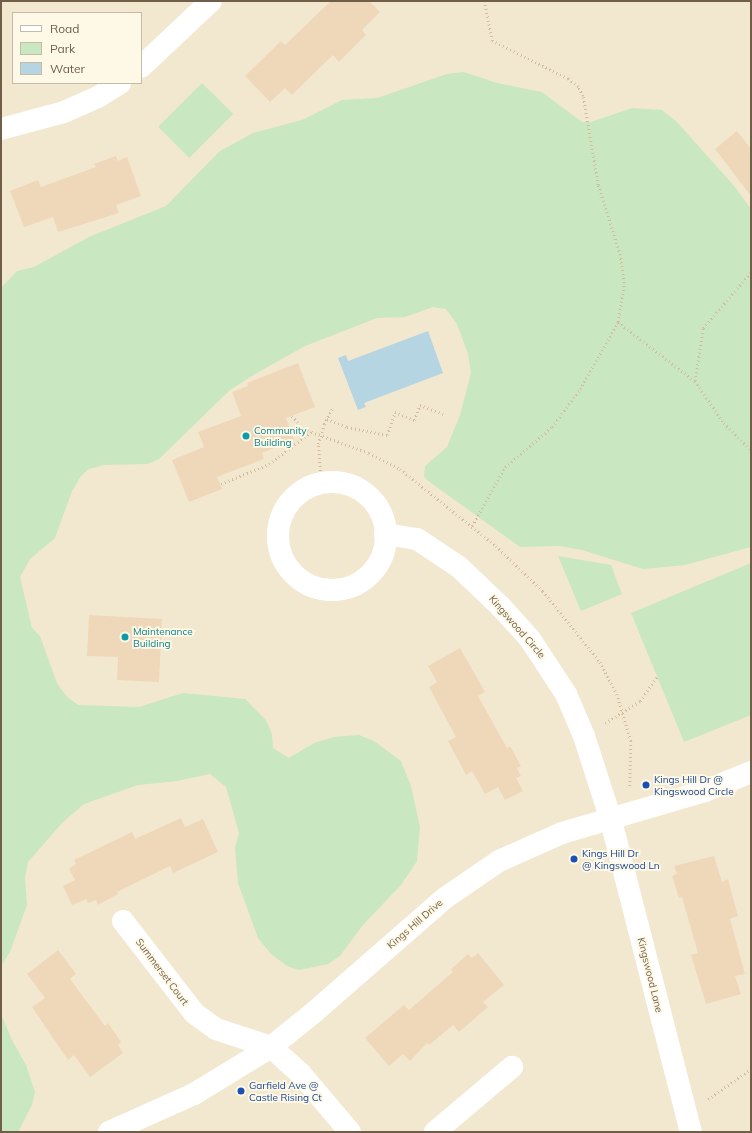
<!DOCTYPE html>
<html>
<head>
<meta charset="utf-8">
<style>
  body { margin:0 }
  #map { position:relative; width:752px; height:1133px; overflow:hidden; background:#fbf5e0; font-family:Mulish,sans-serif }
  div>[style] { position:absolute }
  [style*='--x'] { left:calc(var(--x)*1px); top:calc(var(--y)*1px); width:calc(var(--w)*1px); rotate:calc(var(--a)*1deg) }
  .residential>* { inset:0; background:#f2e8cf }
  .green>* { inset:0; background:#c9e7c0; transform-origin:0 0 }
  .water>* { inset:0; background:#b6d5e3 }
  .building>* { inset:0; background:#efd8b9 }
  .path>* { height:2.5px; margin-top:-1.25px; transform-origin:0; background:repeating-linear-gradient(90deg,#d3bc9d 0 1px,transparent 0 4px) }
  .minor>* { height:22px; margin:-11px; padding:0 11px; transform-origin:11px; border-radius:11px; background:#fff }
  .minor>.ring { margin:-11px; padding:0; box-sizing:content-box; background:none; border:22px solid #fff; border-radius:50% }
  .dots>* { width:11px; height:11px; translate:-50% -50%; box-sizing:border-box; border:2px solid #fef9e6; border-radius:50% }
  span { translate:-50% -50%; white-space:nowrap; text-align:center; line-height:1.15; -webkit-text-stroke:3.5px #fef9e6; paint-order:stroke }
  .culture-label { font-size:10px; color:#0d838f }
  .left { translate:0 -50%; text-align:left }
  .street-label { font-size:10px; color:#705e49 }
  .transit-label { font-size:10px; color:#164399 }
  .frame { position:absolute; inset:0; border:2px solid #705e49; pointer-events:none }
  .legend { position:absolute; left:12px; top:12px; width:130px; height:72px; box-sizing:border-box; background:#fef9e6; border:1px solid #c5bba7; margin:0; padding:5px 7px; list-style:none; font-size:12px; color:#705e49 }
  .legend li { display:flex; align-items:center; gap:8px; height:20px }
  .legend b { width:20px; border:1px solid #c5bba7 }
</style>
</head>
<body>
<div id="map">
  <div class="residential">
    <div style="clip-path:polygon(evenodd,1px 1px,751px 1px,751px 1132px,1px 1132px,1px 1px,13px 13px,141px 13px,141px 83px,13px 83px,13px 13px)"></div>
  </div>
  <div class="green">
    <div style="clip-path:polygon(464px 72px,497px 83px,542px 92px,582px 122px,591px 122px,632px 108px,662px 110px,677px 122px,735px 187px,751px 209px,751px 547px,685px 565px,643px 569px,582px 550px,560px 546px,520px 547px,427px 480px,424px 476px,425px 466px,447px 447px,460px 415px,471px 373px,468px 354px,457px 324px,446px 309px,433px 307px,405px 317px,377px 318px,305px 346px,255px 374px,230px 390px,159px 459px,147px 464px,104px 465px,89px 469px,81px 476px,72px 491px,55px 538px,30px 559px,20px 577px,32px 628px,40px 636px,57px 683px,67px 697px,78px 705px,139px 707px,183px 693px,245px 699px,266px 720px,272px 734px,273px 748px,289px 758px,314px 743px,334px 737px,359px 735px,374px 741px,401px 761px,411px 786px,420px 827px,417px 861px,401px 885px,362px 926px,340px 956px,328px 964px,299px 970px,287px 966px,271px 954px,258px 938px,238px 883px,235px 848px,239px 833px,226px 787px,210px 774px,177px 781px,138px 785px,84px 804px,62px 823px,28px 862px,25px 877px,27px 905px,10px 952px,1px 966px,1px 288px,17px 271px,34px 267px,89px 237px,166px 206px,220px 151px,253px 133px,302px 120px,342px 100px,377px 98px,447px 74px)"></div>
    <div style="left:202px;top:83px;width:44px;height:62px;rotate:45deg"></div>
    <div style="clip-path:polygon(558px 556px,611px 565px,622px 594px,581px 611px)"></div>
    <div style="clip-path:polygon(751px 563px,751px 715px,684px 742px,631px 613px)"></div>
    <div style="clip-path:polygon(1px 1014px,12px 1040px,26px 1065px,35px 1092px,32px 1105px,18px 1132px,1px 1132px)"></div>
  </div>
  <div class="water">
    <div style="clip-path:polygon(428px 331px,443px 373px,364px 403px,366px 407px,358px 410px,338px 358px,346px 355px,348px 361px)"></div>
  </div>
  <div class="building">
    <div style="clip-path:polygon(331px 1px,369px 1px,380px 12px,362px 30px,366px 35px,339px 62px,333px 55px,292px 95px,285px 88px,270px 102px,245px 76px,281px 41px,285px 45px)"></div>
    <div style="clip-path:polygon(737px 131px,751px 149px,751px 196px,715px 149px)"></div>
    <div style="clip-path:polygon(116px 156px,118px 161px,127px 157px,141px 196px,116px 205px,119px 213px,58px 232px,53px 217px,24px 227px,10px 191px,38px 180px,41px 187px,96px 167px,94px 164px)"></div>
    <div style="clip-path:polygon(298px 363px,315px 407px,286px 418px,294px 440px,262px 453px,264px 459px,217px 477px,222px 489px,189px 502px,172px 460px,204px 447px,198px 432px,241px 416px,232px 392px,248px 386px,247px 383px)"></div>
    <div style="clip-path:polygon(89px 615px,162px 619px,159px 682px,117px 680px,118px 657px,87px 656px)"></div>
    <div style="clip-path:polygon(460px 648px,485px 692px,478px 696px,507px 748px,510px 746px,521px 766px,517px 768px,521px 776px,516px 778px,523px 791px,505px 800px,498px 787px,485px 794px,472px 771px,466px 775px,448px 741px,456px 737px,429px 687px,437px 682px,428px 666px)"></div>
    <div style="clip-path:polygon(181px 818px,185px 827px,203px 819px,218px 852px,173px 873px,170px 866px,117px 892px,118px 894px,98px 905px,96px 900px,88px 903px,86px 899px,72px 905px,63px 886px,75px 880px,69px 869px,76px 864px,74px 860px,132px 832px,135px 839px)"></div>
    <div style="clip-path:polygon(714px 856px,722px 882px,728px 879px,738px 916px,730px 919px,745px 974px,735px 976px,741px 994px,706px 1004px,691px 955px,698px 953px,682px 897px,679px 898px,672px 876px,677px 874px,674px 866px)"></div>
    <div style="clip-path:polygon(58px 950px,76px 974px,70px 979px,105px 1026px,108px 1023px,121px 1042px,118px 1045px,123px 1053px,90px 1077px,74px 1055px,68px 1060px,32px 1007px,45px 998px,27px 974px)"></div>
    <div style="clip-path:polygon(478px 953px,504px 985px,483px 1002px,488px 1007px,459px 1032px,453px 1025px,429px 1045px,427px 1043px,410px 1061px,403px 1054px,389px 1066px,365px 1038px,404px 1005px,409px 1010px,453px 972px,451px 969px,468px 954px,472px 958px)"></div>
  </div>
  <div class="path">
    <div style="--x:618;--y:322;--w:97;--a:37.5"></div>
    <div style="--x:695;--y:381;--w:51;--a:55.4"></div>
    <div style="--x:724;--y:423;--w:38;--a:45"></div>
    <div style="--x:695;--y:381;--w:54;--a:-81.4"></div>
    <div style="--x:703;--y:328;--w:74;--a:-49.4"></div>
    <div style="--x:292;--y:416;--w:18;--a:47"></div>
    <div style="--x:304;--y:429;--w:69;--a:20.3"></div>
    <div style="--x:369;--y:453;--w:35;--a:27"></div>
    <div style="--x:400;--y:469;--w:123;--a:38.7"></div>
    <div style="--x:496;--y:546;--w:65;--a:43.8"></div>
    <div style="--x:543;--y:591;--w:91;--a:51.2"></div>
    <div style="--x:600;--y:662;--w:36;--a:62"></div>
    <div style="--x:617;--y:694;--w:49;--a:73.4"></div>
    <div style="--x:631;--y:741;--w:46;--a:91.2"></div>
    <div style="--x:327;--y:419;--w:22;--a:22"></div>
    <div style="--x:347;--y:427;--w:41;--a:11.3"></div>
    <div style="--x:387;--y:435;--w:24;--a:-71"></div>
    <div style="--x:395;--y:412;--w:21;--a:23"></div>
    <div style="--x:414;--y:420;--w:16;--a:-68"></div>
    <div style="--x:420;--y:405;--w:25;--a:21"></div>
    <div style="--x:321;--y:483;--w:39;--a:-94"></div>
    <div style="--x:318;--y:444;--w:21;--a:-73"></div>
    <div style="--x:324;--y:424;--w:17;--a:-62"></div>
    <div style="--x:221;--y:484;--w:52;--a:-22.6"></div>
    <div style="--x:269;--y:464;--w:53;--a:-37.3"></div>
    <div style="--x:472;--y:526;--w:68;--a:-60.8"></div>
    <div style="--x:505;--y:467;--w:62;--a:-40.4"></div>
    <div style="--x:552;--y:427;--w:47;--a:-53.6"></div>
    <div style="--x:580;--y:389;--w:77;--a:-60.4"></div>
    <div style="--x:618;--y:322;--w:39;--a:-81"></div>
    <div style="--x:624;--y:283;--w:28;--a:-98"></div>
    <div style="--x:620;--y:255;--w:73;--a:-107.4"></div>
    <div style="--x:598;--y:185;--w:90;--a:-99.6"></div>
    <div style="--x:583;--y:96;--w:10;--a:-119"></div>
    <div style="--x:578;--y:87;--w:13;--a:-141"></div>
    <div style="--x:568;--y:79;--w:85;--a:-153.4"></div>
    <div style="--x:492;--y:41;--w:41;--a:-101.3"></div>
    <div style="--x:605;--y:723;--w:41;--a:-32.2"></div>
    <div style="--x:640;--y:701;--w:29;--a:-55"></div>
    <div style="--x:708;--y:1099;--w:52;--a:-34.9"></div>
  </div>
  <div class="minor">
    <div style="--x:141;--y:67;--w:96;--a:-43.3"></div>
    <div style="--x:1;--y:129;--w:65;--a:-15.1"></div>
    <div style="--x:64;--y:112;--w:37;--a:-24"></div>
    <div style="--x:98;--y:97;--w:26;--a:-32"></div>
    <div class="ring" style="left:278px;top:482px;width:86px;height:86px"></div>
    <div style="--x:385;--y:534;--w:32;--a:9"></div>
    <div style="--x:417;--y:539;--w:50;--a:33.7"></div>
    <div style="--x:459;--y:567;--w:58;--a:43.6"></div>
    <div style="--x:501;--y:607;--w:43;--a:47.8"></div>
    <div style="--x:530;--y:639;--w:66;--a:56.8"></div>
    <div style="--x:566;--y:694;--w:46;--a:66.8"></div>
    <div style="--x:584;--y:736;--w:85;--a:72.2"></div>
    <div style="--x:610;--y:817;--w:325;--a:75.6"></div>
    <div style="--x:123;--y:921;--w:116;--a:52.3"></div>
    <div style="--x:194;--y:1013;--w:27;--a:36"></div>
    <div style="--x:216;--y:1029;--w:58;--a:18.1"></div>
    <div style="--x:271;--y:1047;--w:40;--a:42"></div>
    <div style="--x:301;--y:1074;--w:76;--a:49.8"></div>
    <div style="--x:109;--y:1132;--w:93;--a:-24.1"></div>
    <div style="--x:194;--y:1094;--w:90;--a:-31.4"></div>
    <div style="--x:271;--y:1047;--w:53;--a:-38.8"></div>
    <div style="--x:312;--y:1014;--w:176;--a:-41.1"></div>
    <div style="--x:445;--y:898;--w:65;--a:-34.4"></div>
    <div style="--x:499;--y:861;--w:69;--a:-24"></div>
    <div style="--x:562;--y:833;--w:149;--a:-16.4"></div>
    <div style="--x:705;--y:791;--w:50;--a:-22.4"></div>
    <div style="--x:435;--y:1132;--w:101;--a:-40.2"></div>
  </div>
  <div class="dots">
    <div style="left:246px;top:436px;background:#0f9aa8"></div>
    <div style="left:125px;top:637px;background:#0f9aa8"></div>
    <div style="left:646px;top:785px;background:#1a4fb4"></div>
    <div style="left:574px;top:859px;background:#1a4fb4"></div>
    <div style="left:241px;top:1091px;background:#1a4fb4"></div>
  </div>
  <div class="culture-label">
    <span class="left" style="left:254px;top:436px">Community<br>Building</span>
    <span class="left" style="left:133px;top:637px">Maintenance<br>Building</span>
  </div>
  <div class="street-label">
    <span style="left:517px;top:627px;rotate:49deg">Kingswood Circle</span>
    <span style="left:415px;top:924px;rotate:-41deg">Kings Hill Drive</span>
    <span style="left:162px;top:972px;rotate:53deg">Summerset Court</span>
    <span style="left:650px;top:975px;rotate:76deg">Kingswood Lane</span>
  </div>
  <div class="transit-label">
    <span class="left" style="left:654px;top:785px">Kings Hill Dr @<br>Kingswood Circle</span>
    <span class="left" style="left:582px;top:859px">Kings Hill Dr<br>@ Kingswood Ln</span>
    <span class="left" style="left:249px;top:1091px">Garfield Ave @<br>Castle Rising Ct</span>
  </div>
  <div class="frame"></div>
  <ul class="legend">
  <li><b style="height:5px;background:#fff"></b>Road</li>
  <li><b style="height:11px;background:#c9e7c0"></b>Park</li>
  <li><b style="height:11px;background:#b6d5e3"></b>Water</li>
  </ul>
</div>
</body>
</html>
